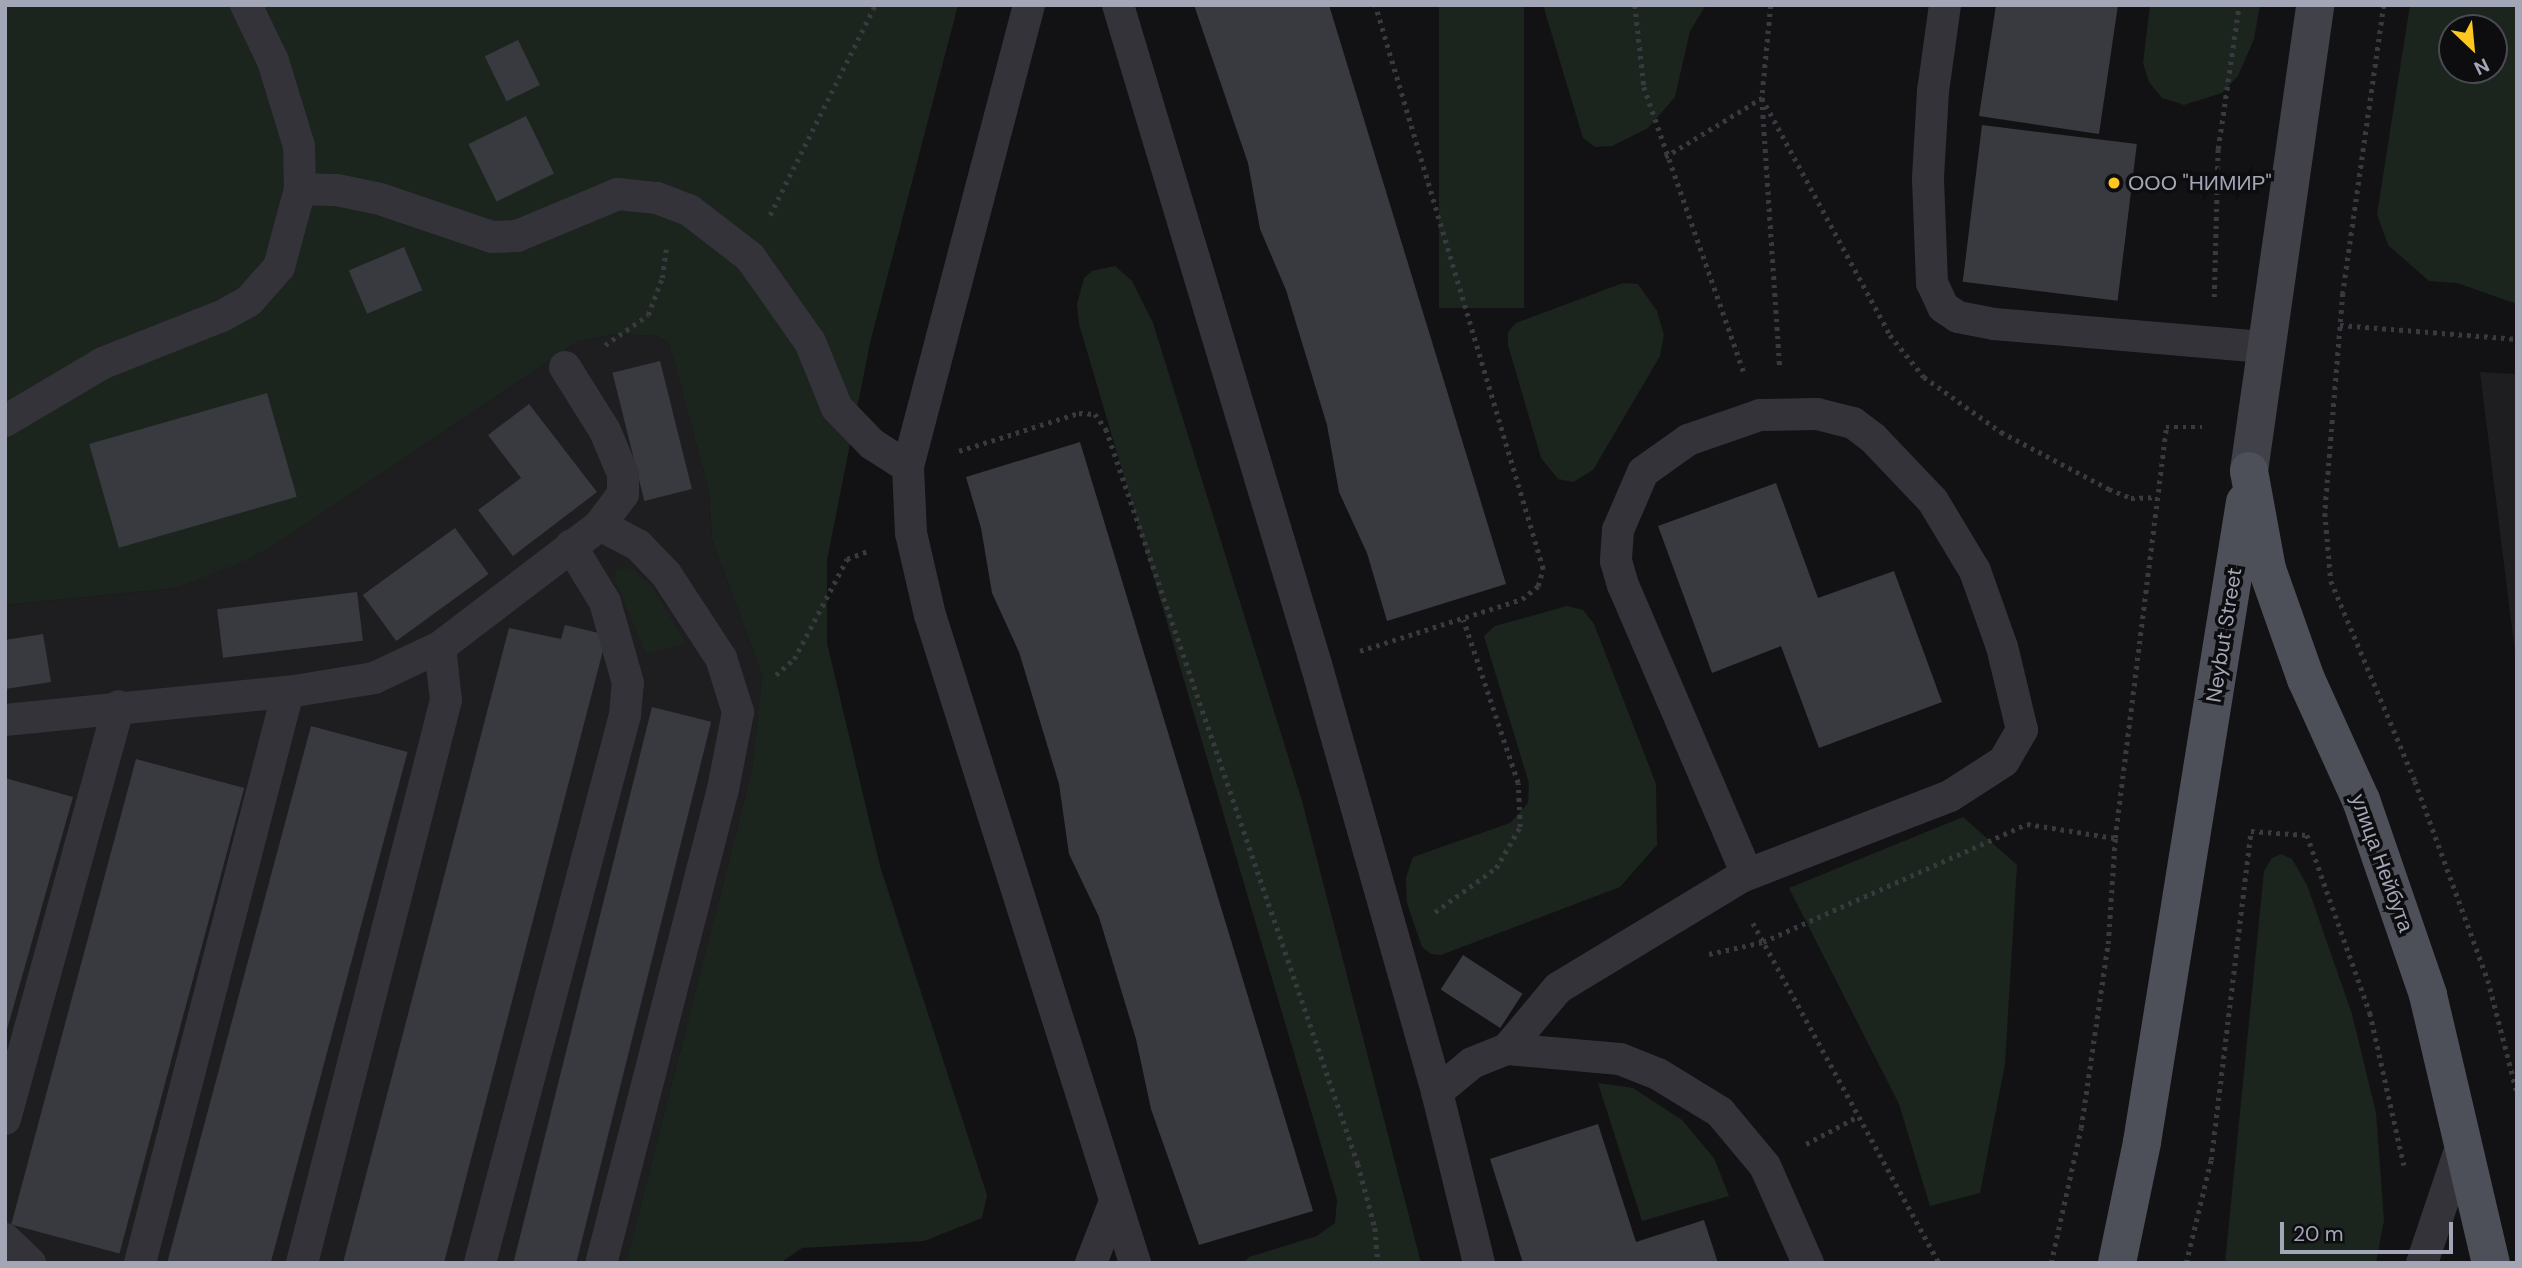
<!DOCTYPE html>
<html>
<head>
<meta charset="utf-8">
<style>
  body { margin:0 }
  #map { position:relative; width:2522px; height:1268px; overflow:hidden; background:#121214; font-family:"DM Sans",sans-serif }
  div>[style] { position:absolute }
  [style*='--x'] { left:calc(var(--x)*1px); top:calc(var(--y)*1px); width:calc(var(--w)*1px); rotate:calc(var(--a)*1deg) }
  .built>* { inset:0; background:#1e1e21 }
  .green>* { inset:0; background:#1c241e; transform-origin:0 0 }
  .building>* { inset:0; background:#393a3f; transform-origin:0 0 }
  .path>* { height:4.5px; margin-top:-2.25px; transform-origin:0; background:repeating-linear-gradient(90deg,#393a40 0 3.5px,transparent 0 8.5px) }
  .lane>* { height:32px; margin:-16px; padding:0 16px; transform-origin:16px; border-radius:16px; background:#333339 }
  .secondary>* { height:38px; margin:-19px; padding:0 19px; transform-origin:19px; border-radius:19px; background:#414249 }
  .primary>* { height:38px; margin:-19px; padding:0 19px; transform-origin:19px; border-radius:19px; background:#4e5059 }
  .dots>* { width:19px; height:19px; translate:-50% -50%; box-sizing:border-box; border:4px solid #0d0d0f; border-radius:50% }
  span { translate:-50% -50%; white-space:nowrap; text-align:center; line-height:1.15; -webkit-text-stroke:7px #0d0d0f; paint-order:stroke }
  .poi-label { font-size:21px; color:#a2a6b6 }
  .left { translate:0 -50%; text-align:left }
  .street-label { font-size:21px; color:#a2a6b6 }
  .frame { position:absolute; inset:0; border:7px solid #a2a6b6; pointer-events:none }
  .north { position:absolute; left:2438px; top:14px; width:70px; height:70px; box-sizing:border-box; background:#0d0d0f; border:2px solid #494a52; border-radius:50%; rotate:154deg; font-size:19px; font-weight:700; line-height:28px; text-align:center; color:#a2a6b6 }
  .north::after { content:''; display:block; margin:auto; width:24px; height:32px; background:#ffc81f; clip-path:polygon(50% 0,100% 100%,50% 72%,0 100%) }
  .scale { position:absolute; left:2280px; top:1222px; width:173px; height:32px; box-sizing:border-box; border:4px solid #a2a6b6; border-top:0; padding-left:9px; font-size:21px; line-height:24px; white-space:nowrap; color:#a2a6b6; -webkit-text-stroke:5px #0d0d0f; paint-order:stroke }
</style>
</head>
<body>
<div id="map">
  <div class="built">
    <div style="clip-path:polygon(615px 334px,656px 336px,669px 343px,709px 491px,712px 540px,762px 675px,752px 770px,626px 1263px,5px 1263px,5px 605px,176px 588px,276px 544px,577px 342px)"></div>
    <div style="clip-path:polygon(2480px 372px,2517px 374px,2517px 668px)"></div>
  </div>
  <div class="green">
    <div style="clip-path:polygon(5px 5px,958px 5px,870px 343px,827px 560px,827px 643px,880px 866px,987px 1195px,982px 1218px,924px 1241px,802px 1248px,780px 1263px,626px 1263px,752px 770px,762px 675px,712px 540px,709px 491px,669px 343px,656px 336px,615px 334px,577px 342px,276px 544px,244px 561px,176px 588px,5px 605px)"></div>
    <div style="left:1439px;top:5px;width:85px;height:303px"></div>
    <div style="clip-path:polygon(1543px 5px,1706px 5px,1690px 31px,1675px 97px,1648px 128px,1612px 146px,1595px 147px,1583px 138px)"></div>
    <div style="clip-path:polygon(2150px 5px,2260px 5px,2254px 39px,2238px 76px,2222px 93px,2184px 105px,2162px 98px,2149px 82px,2143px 63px)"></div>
    <div style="clip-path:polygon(evenodd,2410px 5px,2517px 5px,2517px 304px,2457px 283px,2429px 281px,2388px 245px,2377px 214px,2410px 5px,2452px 28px,2494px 28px,2494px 70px,2452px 70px,2452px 28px)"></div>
    <div style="clip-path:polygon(1115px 266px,1132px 281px,1153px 323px,1302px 801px,1421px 1263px,1243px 1263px,1249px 1257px,1317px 1236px,1335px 1223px,1337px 1199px,1079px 324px,1077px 304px,1084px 278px,1092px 271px)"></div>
    <div style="clip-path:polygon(1623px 283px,1638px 284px,1657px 311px,1664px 335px,1660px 356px,1593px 470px,1573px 482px,1558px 479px,1541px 458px,1508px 345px,1508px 332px,1516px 323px)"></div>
    <div style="clip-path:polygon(630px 568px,651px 585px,686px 643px,646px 654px,614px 578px,617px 569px)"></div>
    <div style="clip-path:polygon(1567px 606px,1583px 610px,1594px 624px,1656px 784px,1657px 845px,1620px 887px,1441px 955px,1431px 954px,1422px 947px,1407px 903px,1406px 878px,1413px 857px,1510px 823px,1528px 803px,1529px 783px,1484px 636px,1495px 626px)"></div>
    <div style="clip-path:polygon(1963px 817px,2017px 865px,2005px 1064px,1980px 1193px,1930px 1206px,1899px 1104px,1789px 888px)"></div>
    <div style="clip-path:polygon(2281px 854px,2292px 859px,2307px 885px,2352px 1014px,2376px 1113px,2384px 1220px,2376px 1263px,2225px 1263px,2264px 871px,2272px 858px)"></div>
    <div style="clip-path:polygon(1598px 1083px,1633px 1088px,1682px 1120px,1714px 1158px,1729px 1196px,1642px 1221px)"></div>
  </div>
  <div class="building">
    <div style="clip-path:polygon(1194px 5px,1329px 5px,1506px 584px,1387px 621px,1367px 553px,1339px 492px,1327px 425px,1286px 290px,1260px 229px,1248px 163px)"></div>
    <div style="clip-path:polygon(1996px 5px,2118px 5px,2099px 134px,1979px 116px)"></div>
    <div style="left:518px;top:40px;width:50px;height:37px;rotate:64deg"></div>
    <div style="left:526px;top:116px;width:64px;height:64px;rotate:64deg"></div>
    <div style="left:1982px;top:125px;width:156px;height:158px;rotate:7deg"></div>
    <div style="left:404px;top:247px;width:47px;height:60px;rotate:67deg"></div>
    <div style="left:660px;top:361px;width:132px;height:49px;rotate:76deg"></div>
    <div style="left:267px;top:393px;width:108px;height:185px;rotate:74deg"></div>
    <div style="clip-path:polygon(529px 404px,597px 492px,513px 556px,478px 510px,521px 478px,488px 435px)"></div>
    <div style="clip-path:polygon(1080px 442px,1313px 1211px,1199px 1245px,1151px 1109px,1136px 1039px,1099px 917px,1069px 854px,1059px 784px,1019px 652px,992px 593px,981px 528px,966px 477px)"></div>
    <div style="clip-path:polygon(1776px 483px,1818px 598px,1894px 571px,1942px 702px,1819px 748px,1781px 646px,1712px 673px,1658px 526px)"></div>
    <div style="left:455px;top:528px;width:57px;height:114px;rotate:54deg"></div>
    <div style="left:357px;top:592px;width:49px;height:141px;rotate:83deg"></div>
    <div style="clip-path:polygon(565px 625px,607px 635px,444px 1263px,343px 1263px,509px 628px,561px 639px)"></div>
    <div style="clip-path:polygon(43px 634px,51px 682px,5px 689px,5px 640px)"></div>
    <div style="left:652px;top:707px;width:61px;height:575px;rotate:14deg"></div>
    <div style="left:311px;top:726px;width:100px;height:556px;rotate:15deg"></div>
    <div style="left:136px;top:759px;width:112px;height:482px;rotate:15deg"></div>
    <div style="clip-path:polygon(5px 778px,73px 797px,6px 1033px,5px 1033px)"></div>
    <div style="left:1463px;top:955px;width:71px;height:41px;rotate:33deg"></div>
    <div style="clip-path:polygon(1598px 1124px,1636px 1242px,1704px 1220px,1718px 1263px,1523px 1263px,1490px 1159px)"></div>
  </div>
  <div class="path">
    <div style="--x:1635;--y:5;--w:82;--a:83.7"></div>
    <div style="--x:1644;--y:87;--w:302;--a:70.7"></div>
    <div style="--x:1771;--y:5;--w:93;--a:95.5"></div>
    <div style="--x:1762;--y:98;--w:270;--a:86.2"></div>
    <div style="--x:2384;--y:5;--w:291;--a:98.1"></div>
    <div style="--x:2343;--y:293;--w:221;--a:94.7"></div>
    <div style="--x:2325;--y:513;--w:68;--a:85"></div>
    <div style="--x:2331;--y:581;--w:217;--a:67.2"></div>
    <div style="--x:2415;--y:781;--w:212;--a:69.9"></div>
    <div style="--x:2488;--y:980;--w:116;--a:75.5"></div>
    <div style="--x:1762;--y:98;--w:269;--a:61.6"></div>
    <div style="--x:1890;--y:335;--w:54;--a:51"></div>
    <div style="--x:1924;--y:377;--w:95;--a:35.5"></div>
    <div style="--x:2001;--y:432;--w:122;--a:27.8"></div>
    <div style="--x:2109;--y:489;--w:24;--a:22"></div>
    <div style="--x:2131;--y:498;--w:23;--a:-2"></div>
    <div style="--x:1665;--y:157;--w:114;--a:-31.3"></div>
    <div style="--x:770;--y:215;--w:235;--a:-63.4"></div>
    <div style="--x:2214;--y:297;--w:148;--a:-88.5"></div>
    <div style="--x:2218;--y:149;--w:146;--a:-81.7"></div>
    <div style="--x:2340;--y:325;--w:178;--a:4.5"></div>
    <div style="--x:605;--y:345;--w:52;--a:-34.9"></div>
    <div style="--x:648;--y:315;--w:40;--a:-69"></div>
    <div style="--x:662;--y:278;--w:29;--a:-82"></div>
    <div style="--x:959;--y:451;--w:126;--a:-17.6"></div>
    <div style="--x:1079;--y:413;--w:16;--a:4"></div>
    <div style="--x:1095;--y:414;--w:19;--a:54"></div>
    <div style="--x:1106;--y:429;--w:777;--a:71.08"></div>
    <div style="--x:1358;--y:1164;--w:66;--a:75.1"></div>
    <div style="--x:1375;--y:1228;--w:35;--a:85"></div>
    <div style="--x:1360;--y:651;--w:170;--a:-17.8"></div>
    <div style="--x:1522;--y:599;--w:21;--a:-39"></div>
    <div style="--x:1538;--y:586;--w:18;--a:-74"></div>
    <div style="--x:1543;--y:569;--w:588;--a:-106.59"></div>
    <div style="--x:776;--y:675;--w:24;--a:-42"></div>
    <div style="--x:794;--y:659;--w:113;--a:-62.1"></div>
    <div style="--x:847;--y:559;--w:22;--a:-21"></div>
    <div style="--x:1435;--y:912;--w:75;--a:-35.8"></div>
    <div style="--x:1496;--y:868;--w:48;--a:-59.7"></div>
    <div style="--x:1520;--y:827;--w:44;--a:-92.6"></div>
    <div style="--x:1518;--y:783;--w:172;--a:-108.6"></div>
    <div style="--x:1753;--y:923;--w:388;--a:61.3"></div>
    <div style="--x:1709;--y:954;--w:55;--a:-12.5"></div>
    <div style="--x:1763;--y:942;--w:289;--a:-24.1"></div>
    <div style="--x:2027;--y:824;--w:89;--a:9"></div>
    <div style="--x:1806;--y:1144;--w:58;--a:-27.9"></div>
    <div style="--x:2051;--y:1263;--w:138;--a:-77.5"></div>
    <div style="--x:2081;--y:1128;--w:186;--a:-81.7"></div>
    <div style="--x:2108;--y:944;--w:106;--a:-86.2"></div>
    <div style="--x:2115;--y:838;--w:414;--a:-82.9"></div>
    <div style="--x:2166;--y:427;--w:36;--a:0"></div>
    <div style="--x:2186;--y:1263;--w:106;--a:-76.4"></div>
    <div style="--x:2211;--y:1160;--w:331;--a:-83.1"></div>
    <div style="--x:2251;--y:831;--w:56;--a:4.1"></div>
    <div style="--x:2307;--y:835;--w:189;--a:70.5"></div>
    <div style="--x:2370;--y:1013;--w:156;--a:77.4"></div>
  </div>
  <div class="lane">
    <div style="--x:1029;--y:5;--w:478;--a:104.7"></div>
    <div style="--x:908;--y:467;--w:66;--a:87.4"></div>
    <div style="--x:911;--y:533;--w:84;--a:77"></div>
    <div style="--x:930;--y:615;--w:680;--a:72.44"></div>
    <div style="--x:1118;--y:5;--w:688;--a:73.28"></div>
    <div style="--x:1316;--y:664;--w:445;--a:74.2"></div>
    <div style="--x:1437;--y:1092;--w:176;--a:76.2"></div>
    <div style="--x:1945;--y:5;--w:87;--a:97.9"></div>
    <div style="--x:1933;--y:91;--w:88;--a:93.3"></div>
    <div style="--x:1928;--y:179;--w:104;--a:87.8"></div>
    <div style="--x:1932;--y:283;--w:26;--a:65"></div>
    <div style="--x:1943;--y:307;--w:18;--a:34"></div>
    <div style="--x:1958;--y:317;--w:37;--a:11"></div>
    <div style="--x:1994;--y:324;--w:270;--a:4.9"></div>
    <div style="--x:300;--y:189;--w:37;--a:2"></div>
    <div style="--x:337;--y:190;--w:44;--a:11.8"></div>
    <div style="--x:380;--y:199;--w:118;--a:18.7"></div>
    <div style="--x:492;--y:237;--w:25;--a:-2"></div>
    <div style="--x:517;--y:236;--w:109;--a:-22.6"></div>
    <div style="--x:618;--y:194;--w:39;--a:6"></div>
    <div style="--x:657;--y:198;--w:34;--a:21"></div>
    <div style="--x:689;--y:210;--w:77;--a:37.6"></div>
    <div style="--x:750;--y:257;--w:104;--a:54.8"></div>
    <div style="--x:810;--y:342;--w:71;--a:67.8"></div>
    <div style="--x:837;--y:408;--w:50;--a:45.8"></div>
    <div style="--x:872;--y:444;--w:43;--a:32.6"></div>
    <div style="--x:565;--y:367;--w:75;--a:58"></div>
    <div style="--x:605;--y:431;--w:47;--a:67.3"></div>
    <div style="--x:623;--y:474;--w:20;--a:90"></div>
    <div style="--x:623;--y:494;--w:39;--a:127"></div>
    <div style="--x:5;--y:421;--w:114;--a:-30.6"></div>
    <div style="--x:103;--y:363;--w:128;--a:-21.6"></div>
    <div style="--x:222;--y:316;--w:31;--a:-29"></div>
    <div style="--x:249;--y:301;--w:45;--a:-48.6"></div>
    <div style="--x:279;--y:267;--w:81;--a:-74.9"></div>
    <div style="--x:300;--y:189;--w:43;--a:-91.3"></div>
    <div style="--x:299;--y:146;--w:89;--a:-107"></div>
    <div style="--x:273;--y:61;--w:62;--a:-115.7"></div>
    <div style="--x:5;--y:720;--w:284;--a:-5.7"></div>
    <div style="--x:288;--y:692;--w:87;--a:-9.2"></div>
    <div style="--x:374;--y:678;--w:73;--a:-25.2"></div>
    <div style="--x:440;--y:647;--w:201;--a:-37.3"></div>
    <div style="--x:600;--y:525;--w:43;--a:27.8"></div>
    <div style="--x:638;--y:545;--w:40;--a:46"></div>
    <div style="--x:666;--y:574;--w:100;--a:56.8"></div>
    <div style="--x:721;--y:658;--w:57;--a:72.5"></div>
    <div style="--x:738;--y:712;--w:78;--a:101"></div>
    <div style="--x:723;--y:789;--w:489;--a:104.4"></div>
    <div style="--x:1507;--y:1049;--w:113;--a:5.1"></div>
    <div style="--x:1620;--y:1059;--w:41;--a:21.5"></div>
    <div style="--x:1658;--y:1074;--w:73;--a:31.5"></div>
    <div style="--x:1720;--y:1112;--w:70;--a:50.2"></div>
    <div style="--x:1765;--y:1166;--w:106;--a:66.1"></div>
    <div style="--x:1437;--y:1092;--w:45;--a:-39.6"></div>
    <div style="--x:1472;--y:1063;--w:38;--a:-22"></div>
    <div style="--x:1507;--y:1049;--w:80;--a:-50.1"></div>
    <div style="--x:1558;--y:988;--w:214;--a:-31.2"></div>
    <div style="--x:1741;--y:877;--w:224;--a:-21.2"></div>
    <div style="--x:1950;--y:796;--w:64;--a:-32.9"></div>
    <div style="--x:2004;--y:761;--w:36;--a:-60"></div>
    <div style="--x:2022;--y:730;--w:85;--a:-103.5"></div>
    <div style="--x:2002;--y:647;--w:81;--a:-109.6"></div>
    <div style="--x:1975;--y:571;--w:82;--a:-121"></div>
    <div style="--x:1933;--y:501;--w:87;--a:-133.6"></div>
    <div style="--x:1873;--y:438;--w:25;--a:-143"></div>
    <div style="--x:1853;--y:423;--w:37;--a:-166"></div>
    <div style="--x:1817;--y:414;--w:57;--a:179"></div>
    <div style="--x:1760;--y:415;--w:76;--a:160.9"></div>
    <div style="--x:1688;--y:440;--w:55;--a:144.6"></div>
    <div style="--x:1643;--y:472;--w:63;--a:113.3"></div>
    <div style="--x:1618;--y:530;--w:31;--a:94"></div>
    <div style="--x:1616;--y:561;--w:25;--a:74"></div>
    <div style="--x:1623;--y:585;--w:314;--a:66.8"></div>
    <div style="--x:5;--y:1119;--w:428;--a:-74.6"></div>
    <div style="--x:5;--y:1239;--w:35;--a:44"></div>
    <div style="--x:140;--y:1263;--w:590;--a:-75.47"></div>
    <div style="--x:302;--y:1263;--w:581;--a:-75.65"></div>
    <div style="--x:446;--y:700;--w:53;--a:-96.5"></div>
    <div style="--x:480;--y:1263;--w:567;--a:-75.18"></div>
    <div style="--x:625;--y:715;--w:32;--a:-85"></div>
    <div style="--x:628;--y:683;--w:84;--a:-105.9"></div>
    <div style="--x:605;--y:602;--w:66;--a:-121.3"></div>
    <div style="--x:1091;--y:1263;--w:63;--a:-68.7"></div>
    <div style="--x:2422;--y:1263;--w:132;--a:-71.4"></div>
  </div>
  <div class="secondary">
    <div style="--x:2249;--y:471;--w:471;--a:-81.9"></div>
  </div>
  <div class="primary">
    <div style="--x:2249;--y:471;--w:100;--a:79.6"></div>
    <div style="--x:2267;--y:569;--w:117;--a:70.5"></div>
    <div style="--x:2306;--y:679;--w:133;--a:65.6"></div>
    <div style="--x:2361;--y:800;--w:206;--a:71"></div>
    <div style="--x:2428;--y:995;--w:275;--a:76.8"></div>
    <div style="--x:2117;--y:1263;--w:124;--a:-78.3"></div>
    <div style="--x:2142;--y:1142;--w:648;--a:-80.86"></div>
  </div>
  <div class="dots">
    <div style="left:2114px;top:183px;background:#ffc81f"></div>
  </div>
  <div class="poi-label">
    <span class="left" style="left:2128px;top:183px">ООО "НИМИР"</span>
  </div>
  <div class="street-label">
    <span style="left:2224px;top:635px;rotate:-81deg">Neybut Street</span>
    <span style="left:2382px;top:863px;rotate:70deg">улица Нейбута</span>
  </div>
  <div class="frame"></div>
  <div class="north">N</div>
  <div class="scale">20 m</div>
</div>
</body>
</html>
